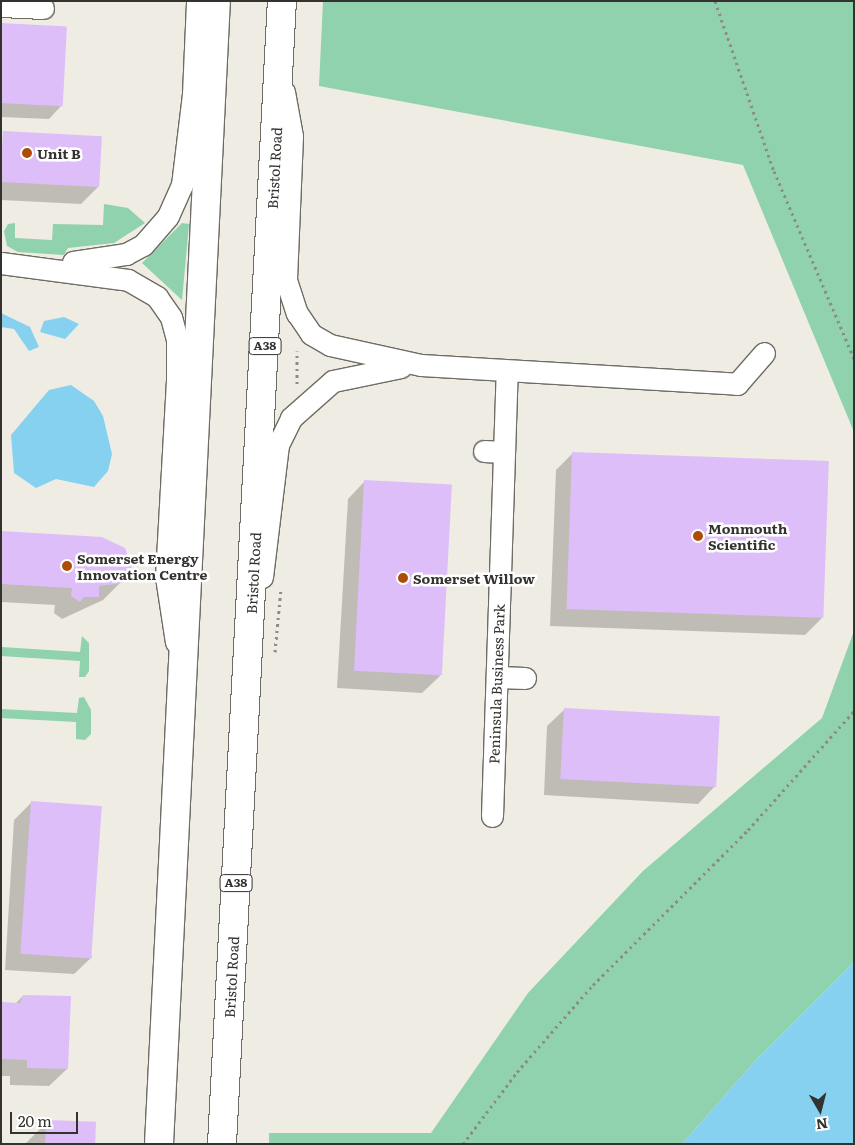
<!DOCTYPE html>
<html>
<head>
<meta charset="utf-8">
<style>
  body { margin:0 }
  #map { position:relative; width:855px; height:1145px; overflow:hidden; background:#efece3; font-family:Literata,serif }
  div>[style] { position:absolute }
  [style*='--x'] { left:calc(var(--x)*1px); top:calc(var(--y)*1px); width:calc(var(--w)*1px); rotate:calc(var(--a)*1deg) }
  .green>* { inset:0; background:#8fd2ad }
  .water>* { inset:0; background:#86d1f0 }
  .shadow>* { inset:0; background:#0003 }
  .building>* { inset:0; background:#ddbef9; transform-origin:0 0 }
  .path>* { height:3px; margin-top:-1.5px; transform-origin:0; background:repeating-linear-gradient(90deg,#8d8b85 0 2.5px,transparent 0 6.5px) }
  .roads { filter:drop-shadow(1px 0 #6e6c64) drop-shadow(-1px 0 #6e6c64) drop-shadow(0 1px #6e6c64) drop-shadow(0 -1px #6e6c64) }
  .minor>* { height:21px; margin:-10.5px; padding:0 10.5px; transform-origin:10.5px; border-radius:10.5px; background:#fff }
  .major>* { height:28px; margin:-14px; padding:0 14px; transform-origin:14px; border-radius:14px; background:#fff }
  .dots>* { width:14px; height:14px; translate:-50% -50%; box-sizing:border-box; border:2px solid #fff; border-radius:50% }
  span { translate:-50% -50%; white-space:nowrap; text-align:center; line-height:1.15; -webkit-text-stroke:5px #fff; paint-order:stroke }
  .shield-label span { padding:1px 4px; background:#fff; border:1px solid; border-radius:4px; -webkit-text-stroke-width:0 }
  .shield-label { font-size:12px; color:#33322f; font-weight:700 }
  .poi-label { font-size:14px; color:#33322f; font-weight:700 }
  .left { translate:0 -50%; text-align:left }
  .street-label { font-size:14px; color:#33322f }
  .frame { position:absolute; inset:0; border:2px solid #33322f; pointer-events:none }
  .north { position:absolute; left:795px; top:1085px; width:50px; height:50px; -webkit-text-stroke:4px #fff; paint-order:stroke; rotate:172deg; font-size:14px; font-weight:700; line-height:20px; text-align:center; color:#33322f }
  .north::after { content:''; display:block; margin:auto; width:18px; height:22px; background:#33322f; clip-path:polygon(50% 0,100% 100%,50% 72%,0 100%) }
  .scale { position:absolute; left:10px; top:1112px; width:68px; height:22px; box-sizing:border-box; border:2px solid #33322f; border-top:0; padding-left:6px; font-size:15px; line-height:18px; white-space:nowrap; color:#33322f; -webkit-text-stroke:4px #fff; paint-order:stroke }
</style>
</head>
<body>
<div id="map">
  <div class="green">
    <div style="clip-path:polygon(323px 1px,854px 1px,854px 432px,743px 165px,319px 86px)"></div>
    <div style="clip-path:polygon(104px 204px,128px 208px,145px 223px,114px 243px,68px 248px,64px 255px,18px 252px,7px 246px,4px 231px,8px 224px,15px 223px,15px 238px,52px 240px,53px 224px,103px 225px)"></div>
    <div style="clip-path:polygon(182px 223px,189px 224px,182px 300px,142px 263px)"></div>
    <div style="clip-path:polygon(854px 631px,854px 962px,756px 1060px,682px 1144px,269px 1144px,269px 1133px,431px 1133px,528px 993px,643px 871px,822px 718px)"></div>
    <div style="clip-path:polygon(82px 636px,89px 643px,89px 671px,85px 677px,79px 677px,80px 661px,1px 656px,1px 647px,80px 652px)"></div>
    <div style="clip-path:polygon(84px 697px,91px 710px,91px 734px,85px 740px,76px 739px,76px 722px,1px 718px,1px 709px,77px 713px,79px 698px)"></div>
  </div>
  <div class="water">
    <div style="clip-path:polygon(1px 313px,30px 327px,39px 347px,29px 351px,14px 329px,1px 327px)"></div>
    <div style="clip-path:polygon(64px 317px,79px 324px,65px 339px,40px 332px,44px 321px)"></div>
    <div style="clip-path:polygon(71px 385px,94px 401px,103px 416px,112px 454px,108px 471px,94px 487px,56px 479px,36px 488px,14px 473px,11px 435px,49px 390px)"></div>
    <div style="clip-path:polygon(854px 962px,854px 1144px,682px 1144px,756px 1060px)"></div>
  </div>
  <div class="shadow">
    <div style="clip-path:polygon(1px 24px,62px 105px,49px 119px,1px 117px)"></div>
    <div style="clip-path:polygon(4px 132px,98px 187px,81px 204px,1px 200px)"></div>
    <div style="clip-path:polygon(573px 453px,822px 618px,805px 635px,550px 626px,556px 470px)"></div>
    <div style="clip-path:polygon(365px 481px,440px 676px,422px 693px,337px 688px,348px 499px)"></div>
    <div style="clip-path:polygon(1px 532px,121px 582px,103px 600px,62px 619px,54px 613px,55px 605px,1px 602px)"></div>
    <div style="clip-path:polygon(565px 709px,715px 786px,698px 804px,544px 795px,547px 726px)"></div>
    <div style="clip-path:polygon(32px 802px,92px 957px,74px 974px,5px 970px,14px 820px)"></div>
    <div style="clip-path:polygon(23px 996px,67px 1069px,49px 1086px,10px 1085px,10px 1076px,1px 1076px,1px 1004px,15px 1004px)"></div>
    <div style="clip-path:polygon(47px 1122px,93px 1144px,25px 1144px)"></div>
  </div>
  <div class="building">
    <div style="left:1px;top:23px;width:66px;height:80px;rotate:3deg"></div>
    <div style="left:3px;top:131px;width:99px;height:51px;rotate:3deg"></div>
    <div style="left:572px;top:452px;width:257px;height:157px;rotate:2deg"></div>
    <div style="left:364px;top:480px;width:88px;height:191px;rotate:3deg"></div>
    <div style="clip-path:polygon(1px 531px,102px 537px,125px 548px,132px 569px,122px 583px,99px 586px,99px 597px,84px 597px,80px 602px,71px 596px,72px 588px,1px 584px)"></div>
    <div style="left:564px;top:708px;width:156px;height:71px;rotate:3deg"></div>
    <div style="left:31px;top:801px;width:71px;height:153px;rotate:4deg"></div>
    <div style="clip-path:polygon(23px 995px,71px 996px,68px 1069px,27px 1068px,27px 1060px,1px 1059px,1px 1002px,20px 1003px)"></div>
    <div style="left:46px;top:1120px;width:50px;height:24px;rotate:2deg"></div>
  </div>
  <div class="path">
    <div style="--x:715;--y:1;--w:180;--a:70.9"></div>
    <div style="--x:774;--y:171;--w:204;--a:66.9"></div>
    <div style="--x:297;--y:384;--w:33;--a:-90"></div>
    <div style="--x:275;--y:652;--w:64;--a:-84.6"></div>
    <div style="--x:463;--y:1144;--w:90;--a:-53.1"></div>
    <div style="--x:517;--y:1072;--w:116;--a:-48.9"></div>
    <div style="--x:593;--y:985;--w:219;--a:-45"></div>
    <div style="--x:748;--y:830;--w:159;--a:-48.3"></div>
  </div>
  <div class="roads">
    <div class="minor">
      <div style="--x:1;--y:6;--w:42;--a:2.7"></div>
      <div style="--x:284;--y:92;--w:45;--a:79.7"></div>
      <div style="--x:292;--y:136;--w:144;--a:92.4"></div>
      <div style="--x:286;--y:280;--w:35;--a:72"></div>
      <div style="--x:297;--y:313;--w:25;--a:56"></div>
      <div style="--x:311;--y:334;--w:22;--a:30"></div>
      <div style="--x:330;--y:345;--w:93;--a:12.4"></div>
      <div style="--x:421;--y:365;--w:317;--a:3.4"></div>
      <div style="--x:737;--y:384;--w:41;--a:-48.9"></div>
      <div style="--x:73;--y:262;--w:54;--a:-8.6"></div>
      <div style="--x:126;--y:254;--w:19;--a:-28"></div>
      <div style="--x:143;--y:245;--w:38;--a:-49"></div>
      <div style="--x:168;--y:216;--w:34;--a:-66"></div>
      <div style="--x:182;--y:185;--w:92;--a:-83.1"></div>
      <div style="--x:193;--y:94;--w:93;--a:-87.5"></div>
      <div style="--x:1;--y:263;--w:128;--a:7.6"></div>
      <div style="--x:128;--y:280;--w:34;--a:30"></div>
      <div style="--x:157;--y:297;--w:24;--a:55"></div>
      <div style="--x:171;--y:317;--w:24;--a:75"></div>
      <div style="--x:177;--y:340;--w:40;--a:90"></div>
      <div style="--x:177;--y:380;--w:197;--a:93.2"></div>
      <div style="--x:166;--y:577;--w:66;--a:81.3"></div>
      <div style="--x:484;--y:451;--w:20;--a:3"></div>
      <div style="--x:262;--y:577;--w:133;--a:-83.1"></div>
      <div style="--x:278;--y:445;--w:30;--a:-64"></div>
      <div style="--x:291;--y:418;--w:56;--a:-41.4"></div>
      <div style="--x:333;--y:381;--w:69;--a:-11.6"></div>
      <div style="--x:497;--y:677;--w:28;--a:2"></div>
      <div style="--x:492;--y:816;--w:445;--a:-88.1"></div>
    </div>
    <div class="major">
      <div style="--x:159;--y:1144;--w:1144;--a:-87.15"></div>
      <div style="--x:222;--y:1144;--w:1145;--a:-87"></div>
    </div>
  </div>
  <div class="dots">
    <div style="left:27px;top:153px;background:#ad4c07"></div>
    <div style="left:698px;top:536px;background:#ad4c07"></div>
    <div style="left:67px;top:566px;background:#ad4c07"></div>
    <div style="left:403px;top:578px;background:#ad4c07"></div>
  </div>
  <div class="shield-label">
    <span style="left:265px;top:346px">A38</span>
    <span style="left:236px;top:883px">A38</span>
  </div>
  <div class="poi-label">
    <span class="left" style="left:37px;top:153px">Unit B</span>
    <span class="left" style="left:708px;top:536px">Monmouth<br>Scientific</span>
    <span class="left" style="left:77px;top:566px">Somerset Energy<br>Innovation Centre</span>
    <span class="left" style="left:413px;top:578px">Somerset Willow</span>
  </div>
  <div class="street-label">
    <span style="left:274px;top:168px;rotate:-87deg">Bristol Road</span>
    <span style="left:253px;top:573px;rotate:-87deg">Bristol Road</span>
    <span style="left:496px;top:684px;rotate:-88deg">Peninsula Business Park</span>
    <span style="left:231px;top:977px;rotate:-87deg">Bristol Road</span>
  </div>
  <div class="frame"></div>
  <div class="north">N</div>
  <div class="scale">20 m</div>
</div>
</body>
</html>
